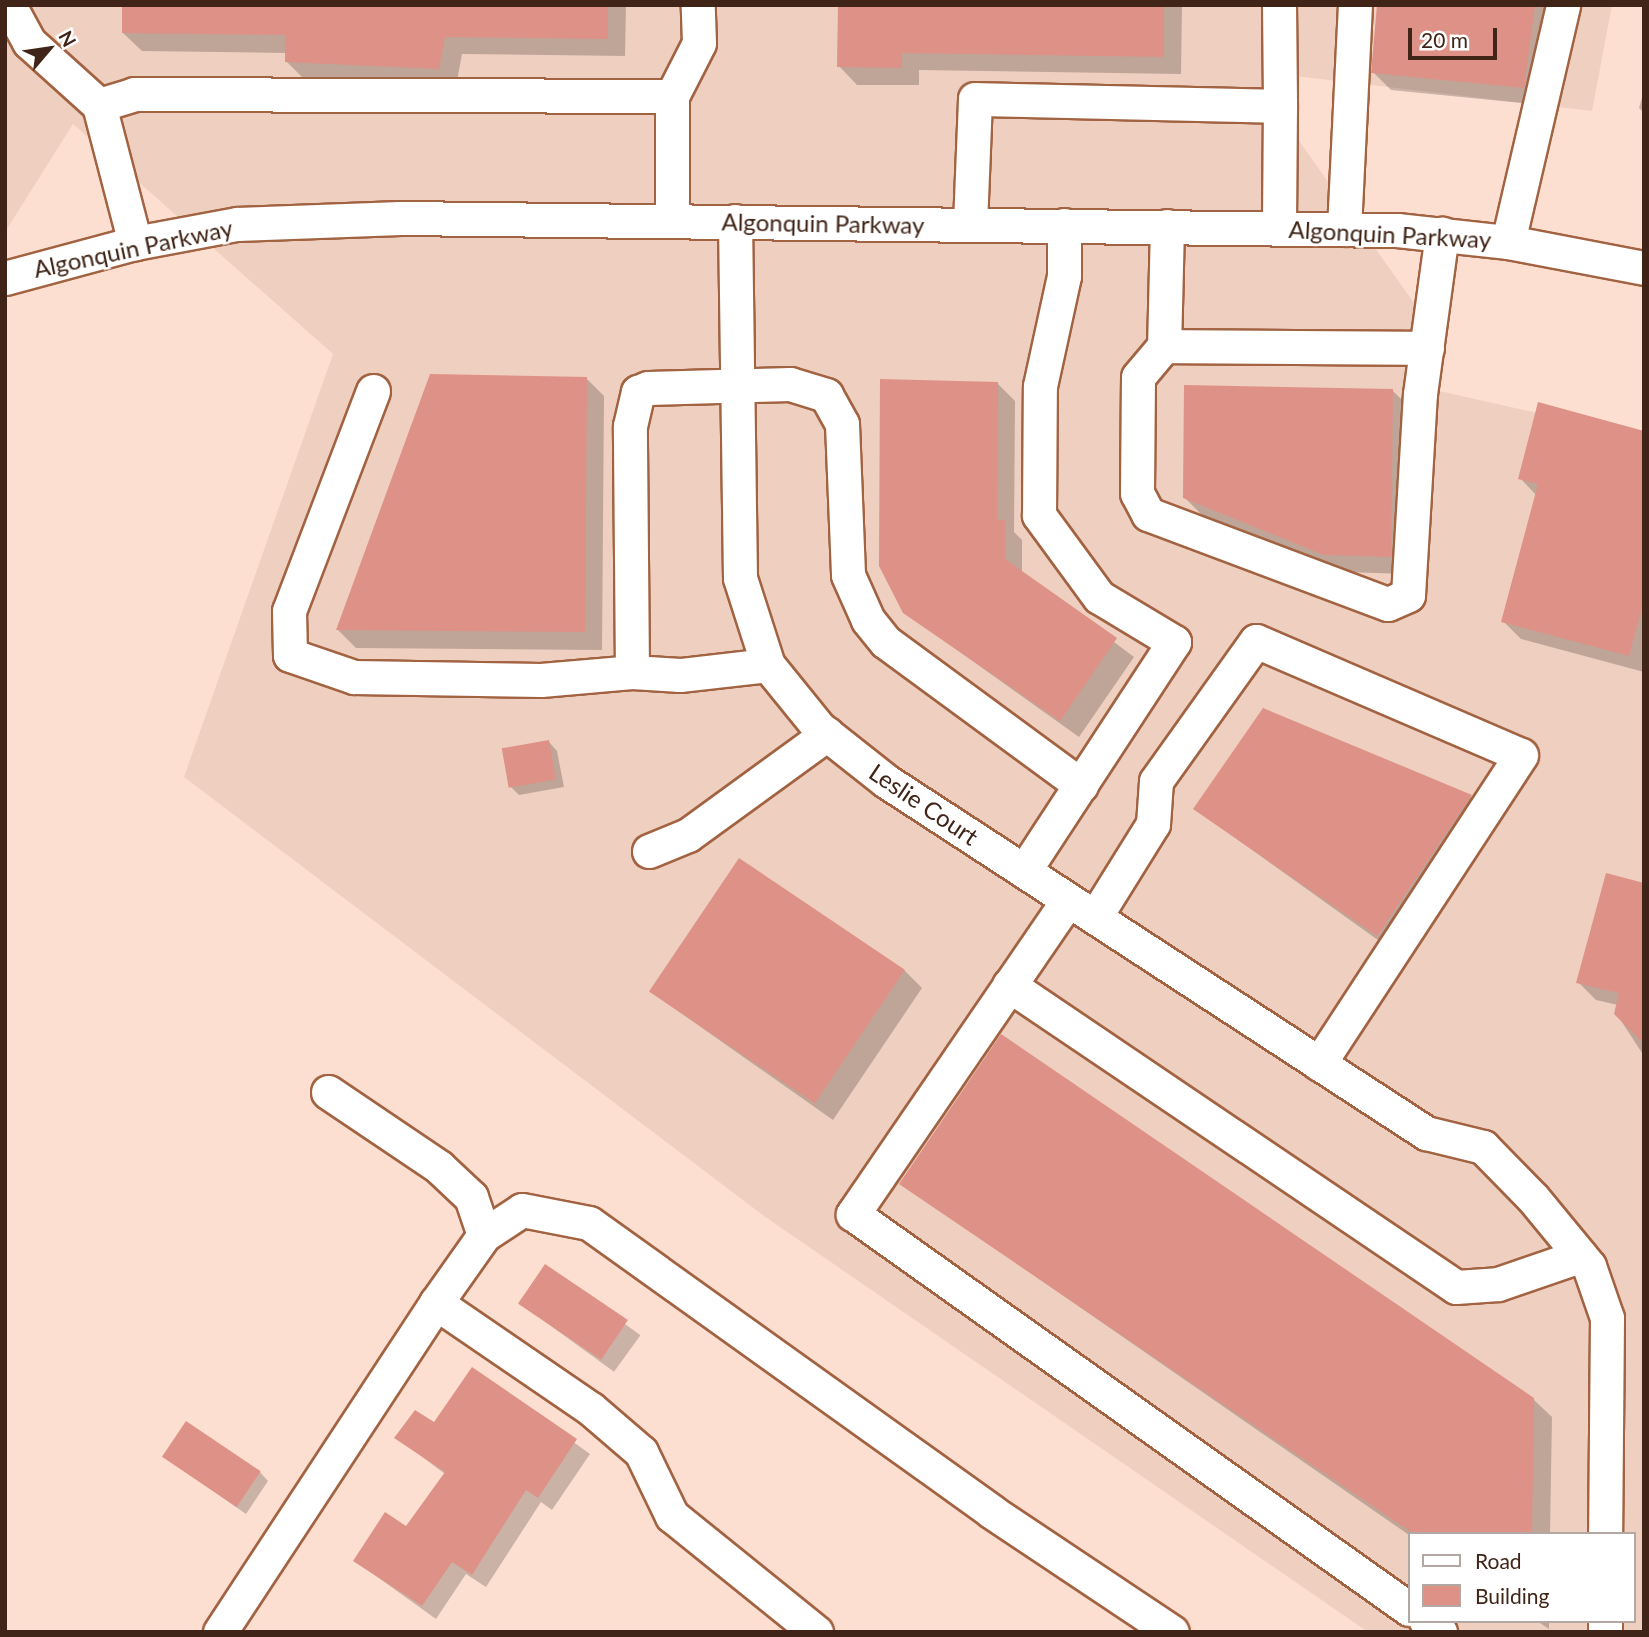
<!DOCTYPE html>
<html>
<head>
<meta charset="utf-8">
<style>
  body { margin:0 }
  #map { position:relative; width:1649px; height:1637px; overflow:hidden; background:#fddfd1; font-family:Lato,sans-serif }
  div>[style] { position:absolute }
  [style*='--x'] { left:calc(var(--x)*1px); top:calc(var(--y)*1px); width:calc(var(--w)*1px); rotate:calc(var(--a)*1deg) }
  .built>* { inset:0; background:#efcfbf }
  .shadow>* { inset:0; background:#0003; transform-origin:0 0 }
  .building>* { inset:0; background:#de9187; transform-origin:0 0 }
  .roads { filter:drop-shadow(2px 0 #a26342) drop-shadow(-2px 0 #a26342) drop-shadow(0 2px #a26342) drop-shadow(0 -2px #a26342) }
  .minor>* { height:33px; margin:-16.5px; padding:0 16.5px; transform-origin:16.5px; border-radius:16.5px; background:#fff }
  span { translate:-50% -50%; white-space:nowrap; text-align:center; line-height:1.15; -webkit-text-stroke:5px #fff; paint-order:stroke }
  .street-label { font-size:24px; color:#3f2417 }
  .frame { position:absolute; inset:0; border:7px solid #3f2417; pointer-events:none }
  .legend { position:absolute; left:1408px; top:1532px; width:228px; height:91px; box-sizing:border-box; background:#fff; border:2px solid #b2a7a2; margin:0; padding:9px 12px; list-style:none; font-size:21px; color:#3f2417 }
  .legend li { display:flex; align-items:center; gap:14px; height:35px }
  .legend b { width:35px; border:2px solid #b2a7a2 }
  .north { position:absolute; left:14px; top:14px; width:70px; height:70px; -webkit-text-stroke:5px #fff; paint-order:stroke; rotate:61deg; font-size:19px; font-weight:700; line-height:28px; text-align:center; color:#3f2417 }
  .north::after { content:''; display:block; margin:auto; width:24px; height:32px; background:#3f2417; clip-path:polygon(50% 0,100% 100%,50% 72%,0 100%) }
  .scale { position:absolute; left:1408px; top:28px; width:89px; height:32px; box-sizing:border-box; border:4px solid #3f2417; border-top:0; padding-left:9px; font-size:21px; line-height:24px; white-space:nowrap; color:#3f2417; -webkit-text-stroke:5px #fff; paint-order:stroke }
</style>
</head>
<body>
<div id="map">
  <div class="built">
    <div style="clip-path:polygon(evenodd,5px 5px,1612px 5px,1592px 111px,1295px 76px,1292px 131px,1441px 341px,1435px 390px,1644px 437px,1644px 1632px,1368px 1632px,764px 1216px,184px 777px,333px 354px,73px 124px,5px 232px,5px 5px,1409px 1534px,1633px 1534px,1633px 1621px,1409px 1621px,1409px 1534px)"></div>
  </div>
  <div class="shadow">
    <div style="clip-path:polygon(124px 5px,626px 5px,625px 56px,462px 54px,456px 86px,305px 80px,287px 62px,287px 53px,142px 51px,123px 33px)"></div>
    <div style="clip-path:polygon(840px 5px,1182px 5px,1181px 74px,919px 70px,919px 85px,857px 85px,839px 66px)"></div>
    <div style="clip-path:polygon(1379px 5px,1553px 5px,1542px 105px,1391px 90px,1373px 72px)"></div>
    <div style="clip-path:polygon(1644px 90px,1644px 113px,1639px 108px)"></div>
    <div style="clip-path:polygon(586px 378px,604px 396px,602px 650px,356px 648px,338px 630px)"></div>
    <div style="clip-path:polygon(997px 383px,1015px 401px,1014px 532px,1022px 540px,1022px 573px,1134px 657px,1079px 737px,904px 612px)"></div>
    <div style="clip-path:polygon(1392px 390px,1410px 408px,1408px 574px,1344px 572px,1203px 516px,1184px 497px)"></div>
    <div style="clip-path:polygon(1644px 433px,1644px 672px,1521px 639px,1503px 621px,1537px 496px,1520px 478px)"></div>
    <div style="clip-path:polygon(549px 742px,557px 751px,564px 787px,519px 795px,510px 786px)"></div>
    <div style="clip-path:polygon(1471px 797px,1489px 814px,1396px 953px,1195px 809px)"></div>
    <div style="clip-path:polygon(1644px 884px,1644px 1056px,1616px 1013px,1618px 1005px,1596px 1000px,1578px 982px)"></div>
    <div style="clip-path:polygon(904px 970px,922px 988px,833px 1120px,651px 992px)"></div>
    <div style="clip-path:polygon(902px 1184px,1533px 1399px,1552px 1417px,1550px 1534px,1409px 1535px)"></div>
    <div style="left:545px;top:1266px;width:118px;height:45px;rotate:36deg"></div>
    <div style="clip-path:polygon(472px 1369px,590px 1454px,552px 1510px,541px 1502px,486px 1587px,466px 1574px,436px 1619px,355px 1561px,406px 1528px,445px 1474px,397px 1438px,435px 1424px)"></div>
    <div style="clip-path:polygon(164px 1457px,260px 1472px,268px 1481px,246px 1514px)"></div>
    <div style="clip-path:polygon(1537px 1621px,1549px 1621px,1549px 1629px)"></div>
  </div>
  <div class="building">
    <div style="clip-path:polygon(122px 5px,608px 5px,608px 39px,445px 37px,439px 69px,285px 62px,285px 35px,122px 33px)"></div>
    <div style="clip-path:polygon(838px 5px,1164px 5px,1164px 57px,902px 53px,902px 68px,837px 67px)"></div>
    <div style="clip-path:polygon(1377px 5px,1535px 5px,1524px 88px,1371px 73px)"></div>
    <div style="clip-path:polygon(430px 374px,587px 377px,585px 632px,336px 630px)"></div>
    <div style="clip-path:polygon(880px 379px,998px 382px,997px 520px,1005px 520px,1005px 559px,1117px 638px,1060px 721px,903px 613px,879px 566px)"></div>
    <div style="clip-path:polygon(1184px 385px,1393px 389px,1391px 557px,1324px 555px,1183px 498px)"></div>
    <div style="clip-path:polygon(1538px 402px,1644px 431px,1644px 600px,1629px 656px,1501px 622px,1538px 484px,1518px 479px)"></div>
    <div style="clip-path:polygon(1263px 708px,1472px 795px,1377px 936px,1193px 809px)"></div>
    <div style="left:549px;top:740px;width:40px;height:48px;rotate:80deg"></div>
    <div style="left:739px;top:858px;width:200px;height:161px;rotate:34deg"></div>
    <div style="clip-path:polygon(1606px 873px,1644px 883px,1644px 1044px,1614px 1014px,1619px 993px,1576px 983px)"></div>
    <div style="clip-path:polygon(1001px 1034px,1534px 1398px,1532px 1534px,1414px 1534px,899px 1184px)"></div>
    <div style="left:545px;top:1264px;width:100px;height:48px;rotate:34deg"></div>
    <div style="clip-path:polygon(472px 1367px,577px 1439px,538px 1498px,526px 1490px,472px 1575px,452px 1562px,422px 1606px,353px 1561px,385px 1512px,406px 1526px,445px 1472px,394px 1438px,415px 1410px,434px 1422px)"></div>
    <div style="left:186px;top:1421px;width:90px;height:43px;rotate:34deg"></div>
  </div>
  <div class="roads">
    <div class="minor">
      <div style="--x:9;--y:5;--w:42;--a:61.6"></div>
      <div style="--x:29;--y:42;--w:94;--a:42"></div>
      <div style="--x:99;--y:105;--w:143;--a:75.4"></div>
      <div style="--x:1279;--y:5;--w:101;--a:89.4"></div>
      <div style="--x:99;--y:105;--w:37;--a:-17"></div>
      <div style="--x:134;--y:94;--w:538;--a:0.21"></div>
      <div style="--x:672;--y:96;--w:59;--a:-63"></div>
      <div style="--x:699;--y:43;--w:38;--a:-92"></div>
      <div style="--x:672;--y:221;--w:125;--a:-90"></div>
      <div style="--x:735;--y:221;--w:357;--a:89.2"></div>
      <div style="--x:740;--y:578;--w:91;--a:72.2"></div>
      <div style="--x:768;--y:665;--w:81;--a:51"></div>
      <div style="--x:819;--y:728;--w:85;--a:38.3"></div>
      <div style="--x:886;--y:781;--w:645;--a:33.1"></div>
      <div style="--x:1426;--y:1133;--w:59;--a:13.8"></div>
      <div style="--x:1483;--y:1147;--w:71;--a:45.6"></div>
      <div style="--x:1533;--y:1198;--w:88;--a:50.5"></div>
      <div style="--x:1589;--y:1266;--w:55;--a:70.9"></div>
      <div style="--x:1607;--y:1318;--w:216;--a:90.5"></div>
      <div style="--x:970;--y:224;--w:125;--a:-87.7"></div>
      <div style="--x:975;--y:99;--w:305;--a:1.3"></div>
      <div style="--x:1280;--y:106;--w:121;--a:90.5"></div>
      <div style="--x:1167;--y:226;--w:120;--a:91.4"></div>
      <div style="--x:1164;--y:346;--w:40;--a:130"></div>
      <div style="--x:1138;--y:377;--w:116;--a:90.5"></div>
      <div style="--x:1137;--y:493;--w:24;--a:62"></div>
      <div style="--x:1148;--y:514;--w:256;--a:20.6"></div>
      <div style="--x:1388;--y:604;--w:22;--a:-24"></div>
      <div style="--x:1408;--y:595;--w:201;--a:-86.6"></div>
      <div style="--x:1420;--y:394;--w:162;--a:-82.2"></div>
      <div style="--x:1344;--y:229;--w:224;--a:-87.2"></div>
      <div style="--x:1508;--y:242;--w:243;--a:-76.9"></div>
      <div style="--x:5;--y:278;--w:135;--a:-15.1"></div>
      <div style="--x:135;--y:243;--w:104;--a:-10.6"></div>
      <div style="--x:237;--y:224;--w:163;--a:-2.1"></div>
      <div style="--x:400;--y:218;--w:997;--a:0.69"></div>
      <div style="--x:1397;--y:230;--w:112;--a:6.2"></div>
      <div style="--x:1508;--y:242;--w:138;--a:10.8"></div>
      <div style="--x:1164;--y:346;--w:263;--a:0.4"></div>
      <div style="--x:373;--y:391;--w:235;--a:110.9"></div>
      <div style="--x:289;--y:611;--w:44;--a:88.7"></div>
      <div style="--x:290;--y:655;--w:68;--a:19"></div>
      <div style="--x:354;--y:677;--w:187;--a:0.9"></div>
      <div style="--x:541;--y:680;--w:91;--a:-5"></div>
      <div style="--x:768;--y:665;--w:89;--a:173.5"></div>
      <div style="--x:680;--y:675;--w:48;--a:-176.4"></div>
      <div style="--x:632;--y:672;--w:246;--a:-90.5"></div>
      <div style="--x:630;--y:426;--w:35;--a:-77"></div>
      <div style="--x:638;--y:392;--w:11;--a:-22"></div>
      <div style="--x:648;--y:388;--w:142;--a:-1.6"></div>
      <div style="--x:790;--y:384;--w:38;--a:17"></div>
      <div style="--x:826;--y:395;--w:33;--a:61"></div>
      <div style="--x:842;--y:424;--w:151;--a:87.7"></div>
      <div style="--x:848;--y:575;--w:49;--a:66"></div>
      <div style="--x:868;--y:620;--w:28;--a:51"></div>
      <div style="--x:886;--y:642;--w:242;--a:36.3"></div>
      <div style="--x:649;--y:851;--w:42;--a:-22.3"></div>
      <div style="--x:688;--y:835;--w:172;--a:-36"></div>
      <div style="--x:1024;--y:871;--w:274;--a:-56.8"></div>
      <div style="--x:1174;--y:642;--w:87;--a:-149"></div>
      <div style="--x:1099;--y:597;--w:102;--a:-126.2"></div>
      <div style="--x:1039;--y:515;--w:129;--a:-89.6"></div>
      <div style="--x:1040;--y:386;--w:113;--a:-77.7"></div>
      <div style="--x:1064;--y:276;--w:51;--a:-90"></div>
      <div style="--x:1068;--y:900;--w:381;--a:124.4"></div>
      <div style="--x:853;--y:1214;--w:682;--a:35.39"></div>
      <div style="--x:1095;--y:917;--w:110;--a:-58.1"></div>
      <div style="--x:1153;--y:824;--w:43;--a:-86"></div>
      <div style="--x:1156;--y:781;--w:172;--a:-54.5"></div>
      <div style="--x:1256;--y:641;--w:288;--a:23.3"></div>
      <div style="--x:1521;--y:755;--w:369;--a:123.2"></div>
      <div style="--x:1009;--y:985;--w:539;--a:34.04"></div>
      <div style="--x:1456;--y:1287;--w:42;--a:-4.1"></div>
      <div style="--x:1498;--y:1284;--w:87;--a:-18.9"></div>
      <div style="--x:328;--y:1092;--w:134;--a:34"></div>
      <div style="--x:439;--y:1167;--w:44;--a:43.2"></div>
      <div style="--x:471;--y:1197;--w:40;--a:71.1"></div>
      <div style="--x:1426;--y:1621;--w:18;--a:38"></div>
      <div style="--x:220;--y:1632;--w:394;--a:-56.7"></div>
      <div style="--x:816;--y:1632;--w:185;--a:-141.1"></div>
      <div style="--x:672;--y:1516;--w:71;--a:-115.8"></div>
      <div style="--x:641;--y:1452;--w:66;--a:-139.3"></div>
      <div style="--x:591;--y:1409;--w:188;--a:-145.6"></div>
      <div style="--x:436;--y:1303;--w:83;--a:-54.8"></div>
      <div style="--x:484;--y:1235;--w:45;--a:-33.3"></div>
      <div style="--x:522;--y:1210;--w:68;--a:11"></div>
      <div style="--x:589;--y:1223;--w:496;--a:35.6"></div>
      <div style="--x:992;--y:1512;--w:216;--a:33.7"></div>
      <div style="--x:1605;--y:1632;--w:11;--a:-90"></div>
    </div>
  </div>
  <div class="street-label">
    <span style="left:823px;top:223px;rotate:1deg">Algonquin Parkway</span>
    <span style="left:1390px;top:234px;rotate:3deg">Algonquin Parkway</span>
    <span style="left:133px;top:248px;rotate:-12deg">Algonquin Parkway</span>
    <span style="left:924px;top:804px;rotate:34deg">Leslie Court</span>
  </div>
  <div class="frame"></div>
  <ul class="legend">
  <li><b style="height:9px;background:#fff"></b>Road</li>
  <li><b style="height:19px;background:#de9187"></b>Building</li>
  </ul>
  <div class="north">N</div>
  <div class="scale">20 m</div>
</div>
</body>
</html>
